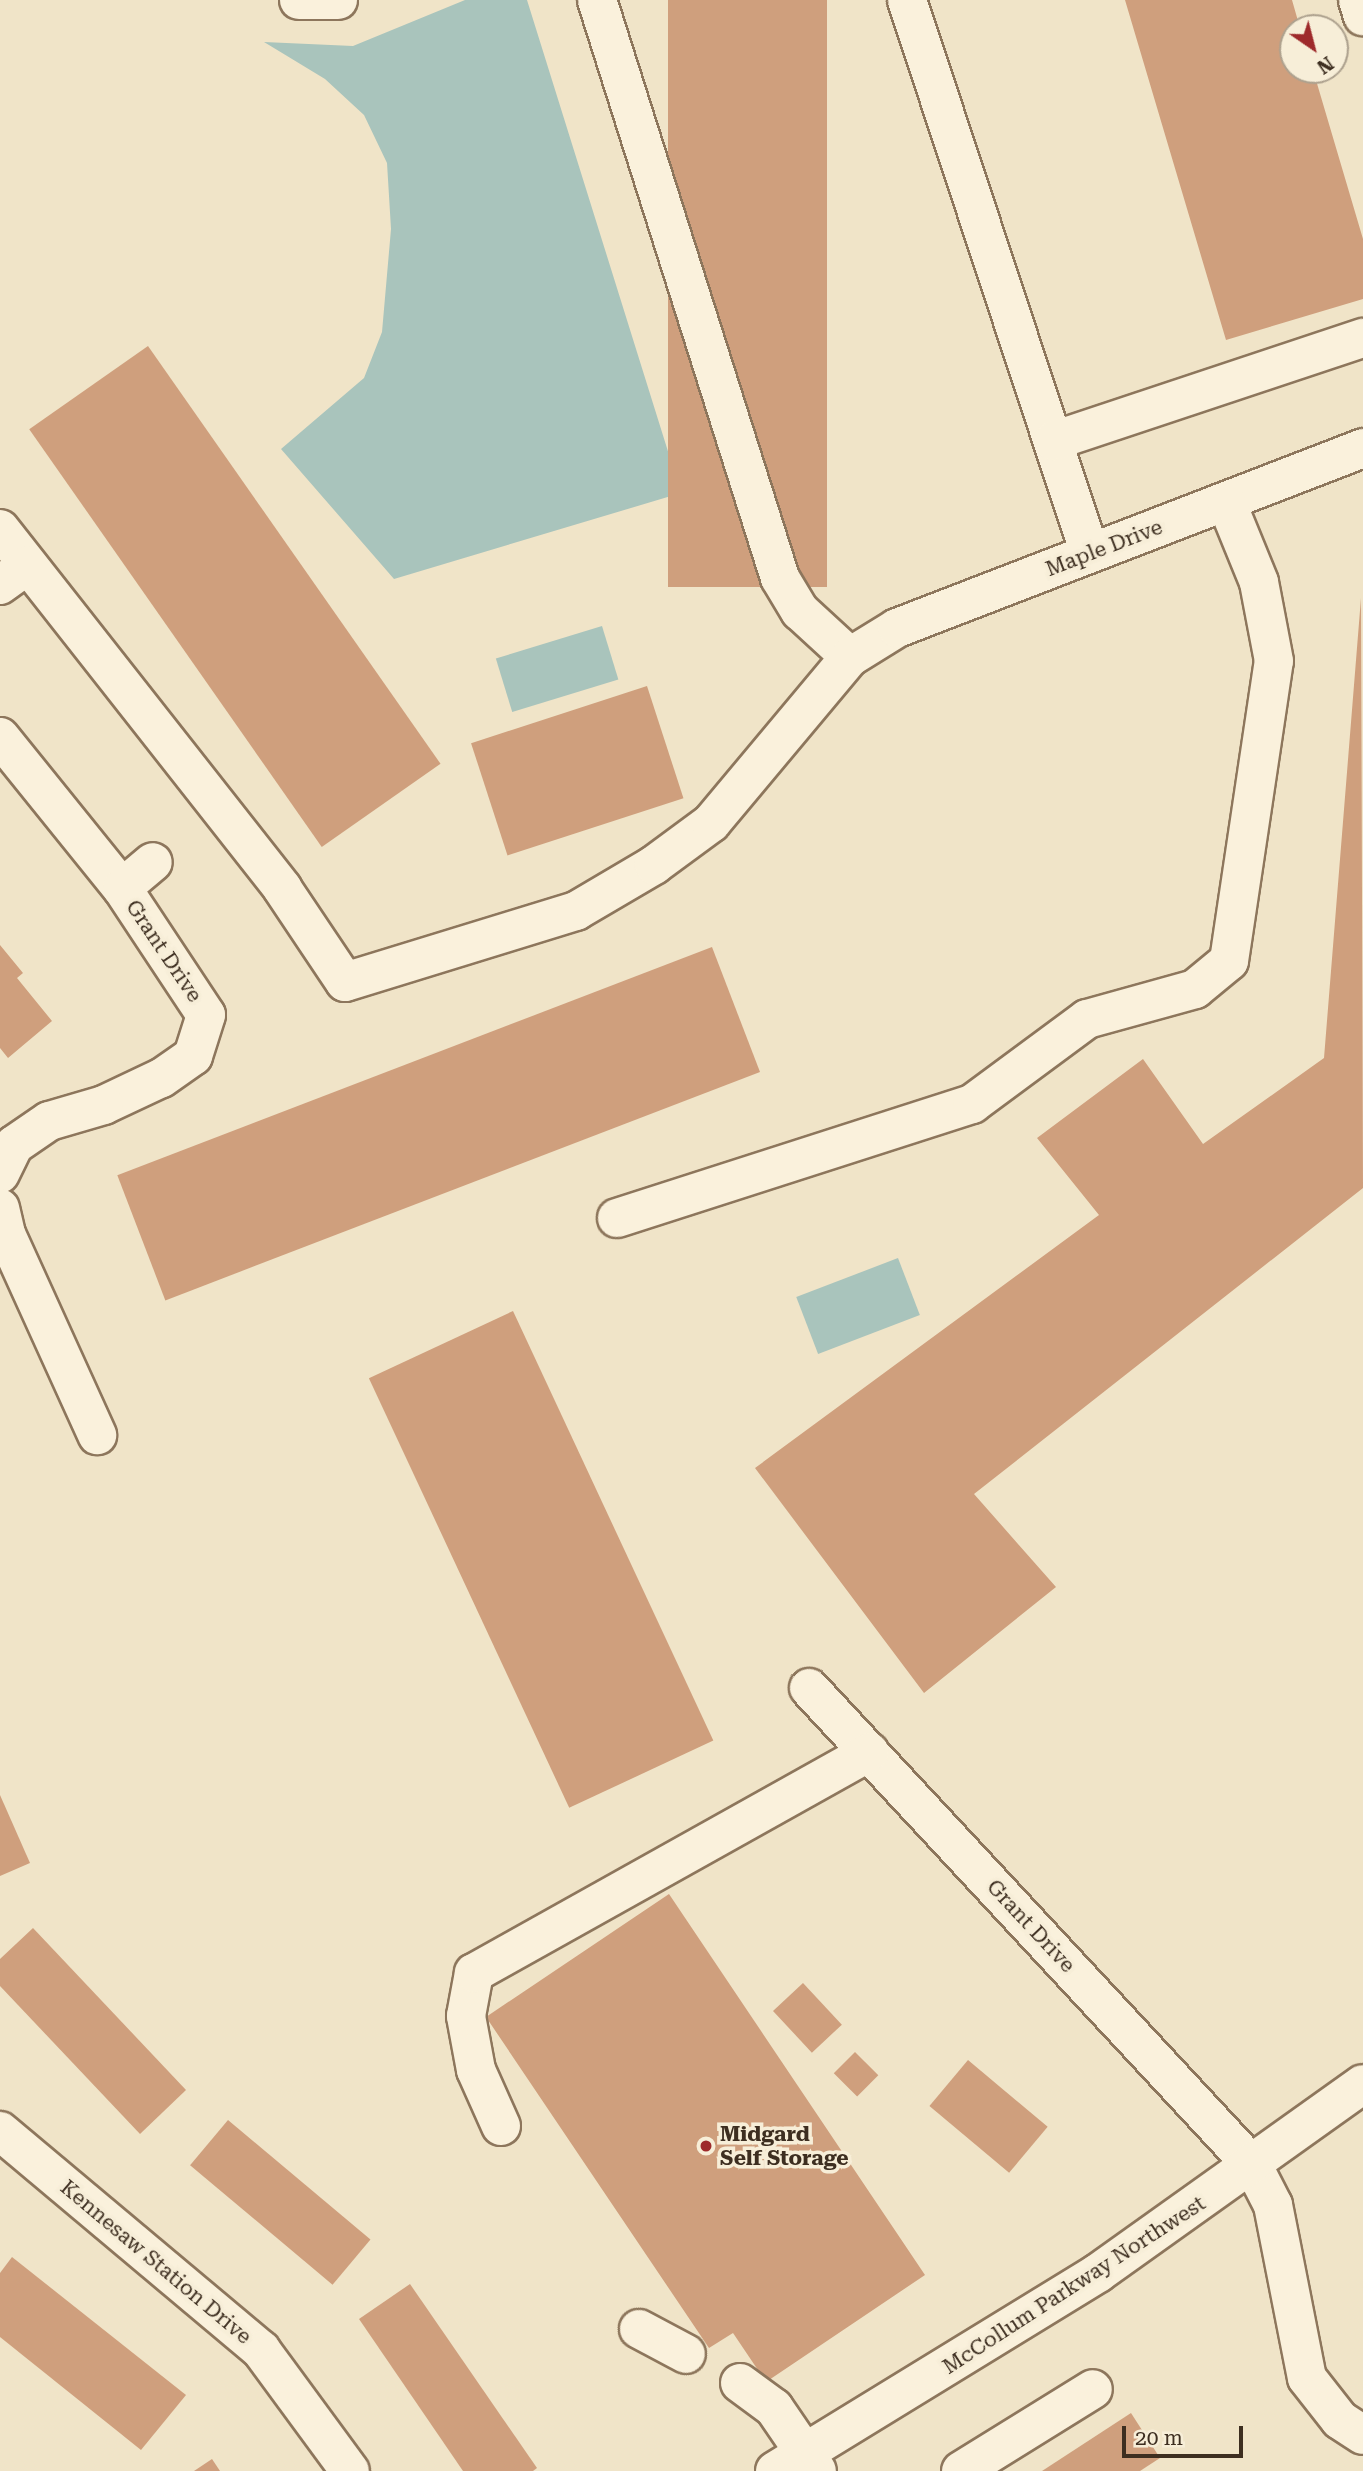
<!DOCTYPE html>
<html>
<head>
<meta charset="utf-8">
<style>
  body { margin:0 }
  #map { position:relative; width:1363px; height:2471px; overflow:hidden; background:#f0e4c8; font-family:"Roboto Serif",serif }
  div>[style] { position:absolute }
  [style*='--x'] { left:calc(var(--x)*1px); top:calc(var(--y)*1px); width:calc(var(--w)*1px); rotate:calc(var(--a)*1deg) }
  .water>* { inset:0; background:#a9c4bc; transform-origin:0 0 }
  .building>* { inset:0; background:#cf9f7d; transform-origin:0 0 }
  .roads { filter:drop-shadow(2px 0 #8d765c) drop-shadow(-2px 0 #8d765c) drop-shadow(0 2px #8d765c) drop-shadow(0 -2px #8d765c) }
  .minor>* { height:38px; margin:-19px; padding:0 19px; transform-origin:19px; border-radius:19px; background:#faf1dc }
  .dots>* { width:19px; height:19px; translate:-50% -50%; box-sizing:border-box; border:4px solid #f7eed8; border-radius:50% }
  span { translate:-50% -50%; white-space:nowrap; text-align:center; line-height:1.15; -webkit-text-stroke:7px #f7eed8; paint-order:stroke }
  .street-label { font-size:21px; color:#3d2e20 }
  .poi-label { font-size:21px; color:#3d2e20; font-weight:700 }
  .left { translate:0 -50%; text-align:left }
  .north { position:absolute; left:1279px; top:14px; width:70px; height:70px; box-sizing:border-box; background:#f7eed8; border:2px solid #ada18e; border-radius:50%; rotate:145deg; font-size:19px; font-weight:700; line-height:28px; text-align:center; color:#3d2e20 }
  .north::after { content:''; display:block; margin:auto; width:24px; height:32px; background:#9e2a2b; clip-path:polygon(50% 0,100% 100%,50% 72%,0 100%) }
  .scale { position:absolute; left:1122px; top:2426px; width:121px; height:32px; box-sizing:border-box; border:4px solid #3d2e20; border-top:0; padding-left:9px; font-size:21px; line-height:24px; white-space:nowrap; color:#3d2e20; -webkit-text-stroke:5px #f7eed8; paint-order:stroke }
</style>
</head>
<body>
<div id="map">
  <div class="water">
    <div style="clip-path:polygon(465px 0,527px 0,681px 493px,394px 579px,281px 449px,364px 378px,382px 332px,391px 229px,387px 163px,364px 115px,325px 79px,264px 42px,353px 46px)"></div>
    <div style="left:602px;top:626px;width:56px;height:111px;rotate:73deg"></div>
    <div style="left:898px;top:1258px;width:61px;height:109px;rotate:69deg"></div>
  </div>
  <div class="building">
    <div style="left:668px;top:0;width:159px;height:587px"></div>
    <div style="clip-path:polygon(1125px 0,1292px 0,1300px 28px,1293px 28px,1293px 70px,1313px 70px,1363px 239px,1363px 299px,1226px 340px)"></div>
    <div style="left:148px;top:346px;width:510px;height:145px;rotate:55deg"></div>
    <div style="clip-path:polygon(1361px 598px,1363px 1188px,974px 1494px,1056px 1587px,924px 1693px,755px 1468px,1099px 1215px,1037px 1138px,1143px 1059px,1203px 1144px,1324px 1058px)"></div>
    <div style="left:647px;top:686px;width:118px;height:185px;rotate:72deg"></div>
    <div style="clip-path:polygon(0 945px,23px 973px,17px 978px,52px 1021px,8px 1058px,0 1048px)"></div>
    <div style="left:712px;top:947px;width:134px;height:637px;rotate:69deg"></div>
    <div style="left:513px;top:1311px;width:474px;height:159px;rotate:65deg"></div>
    <div style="clip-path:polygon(0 1795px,30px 1863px,0 1876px)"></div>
    <div style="clip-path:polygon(669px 1894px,925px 2275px,766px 2382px,733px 2333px,709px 2348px,486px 2017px)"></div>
    <div style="clip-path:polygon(33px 1928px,186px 2090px,140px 2134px,0 1986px,0 1959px)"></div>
    <div style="left:803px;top:1983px;width:57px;height:41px;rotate:47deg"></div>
    <div style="left:855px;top:2052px;width:33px;height:30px;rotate:45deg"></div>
    <div style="left:968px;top:2060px;width:104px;height:60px;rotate:40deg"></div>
    <div style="left:228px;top:2120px;width:186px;height:59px;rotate:40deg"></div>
    <div style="clip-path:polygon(12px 2257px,186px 2395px,141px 2450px,0 2337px,0 2273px)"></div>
    <div style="clip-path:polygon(410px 2284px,537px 2468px,533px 2471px,463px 2471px,359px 2319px)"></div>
    <div style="clip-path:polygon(1131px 2413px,1160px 2458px,1140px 2471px,1042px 2471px)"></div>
    <div style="clip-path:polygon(212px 2459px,220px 2471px,194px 2471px)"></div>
  </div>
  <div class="roads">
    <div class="minor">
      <div style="--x:299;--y:0;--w:39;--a:0"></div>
      <div style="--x:597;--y:0;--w:606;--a:72.43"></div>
      <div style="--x:780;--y:578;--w:39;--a:59"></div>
      <div style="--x:800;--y:611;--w:68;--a:42.6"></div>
      <div style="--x:907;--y:0;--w:583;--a:71.72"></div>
      <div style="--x:1358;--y:0;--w:17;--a:73"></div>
      <div style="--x:1053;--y:441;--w:327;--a:-18.4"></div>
      <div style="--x:0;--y:529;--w:457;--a:51.8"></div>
      <div style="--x:282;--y:888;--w:113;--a:56.2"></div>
      <div style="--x:345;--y:982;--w:242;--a:-17.1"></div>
      <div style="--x:576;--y:911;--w:91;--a:-30.5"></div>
      <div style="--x:654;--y:865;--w:71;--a:-36.4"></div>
      <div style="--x:711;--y:823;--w:217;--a:-50.1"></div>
      <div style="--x:850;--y:657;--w:55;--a:-31.7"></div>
      <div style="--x:897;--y:628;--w:500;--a:-21.1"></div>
      <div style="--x:0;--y:585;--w:34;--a:-36"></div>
      <div style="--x:0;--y:737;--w:194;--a:51.1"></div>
      <div style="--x:122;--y:888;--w:152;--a:56.5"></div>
      <div style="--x:206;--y:1015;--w:43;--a:107.6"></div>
      <div style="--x:193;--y:1056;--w:39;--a:145"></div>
      <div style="--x:161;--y:1078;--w:63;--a:154.7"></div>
      <div style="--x:104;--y:1105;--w:57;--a:163.8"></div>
      <div style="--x:49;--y:1121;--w:42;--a:145.6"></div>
      <div style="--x:14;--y:1145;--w:32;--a:116"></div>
      <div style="--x:122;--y:888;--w:40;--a:-40"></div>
      <div style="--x:0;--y:1208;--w:27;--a:77"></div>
      <div style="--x:6;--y:1234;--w:221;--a:65.6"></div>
      <div style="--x:617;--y:1218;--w:373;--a:-17.8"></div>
      <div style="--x:972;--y:1104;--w:143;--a:-36.5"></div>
      <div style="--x:1087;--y:1019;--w:112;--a:-15.5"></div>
      <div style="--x:1195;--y:989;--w:44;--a:-39.5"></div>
      <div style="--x:1229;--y:961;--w:303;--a:-81.5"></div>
      <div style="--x:1274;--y:661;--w:80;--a:-100.8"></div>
      <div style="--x:1259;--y:582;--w:87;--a:-112.2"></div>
      <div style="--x:809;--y:1688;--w:652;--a:47.11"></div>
      <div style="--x:1253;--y:2166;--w:44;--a:62.9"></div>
      <div style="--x:1273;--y:2205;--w:176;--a:78.9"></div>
      <div style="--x:1307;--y:2378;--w:53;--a:51.8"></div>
      <div style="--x:1340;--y:2420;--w:27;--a:33"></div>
      <div style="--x:501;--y:2126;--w:61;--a:-114.1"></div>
      <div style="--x:476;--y:2070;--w:55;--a:-100.5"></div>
      <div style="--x:466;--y:2016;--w:44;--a:-79.5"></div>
      <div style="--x:474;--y:1973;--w:453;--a:-29.2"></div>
      <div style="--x:0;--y:2131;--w:341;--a:40"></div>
      <div style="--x:261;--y:2350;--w:150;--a:53.7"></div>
      <div style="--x:639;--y:2329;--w:53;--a:28"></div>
      <div style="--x:740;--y:2383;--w:42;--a:36.3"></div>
      <div style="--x:774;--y:2408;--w:76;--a:55.7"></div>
      <div style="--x:775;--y:2471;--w:379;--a:-31.5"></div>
      <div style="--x:1098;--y:2273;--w:325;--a:-35.5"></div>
      <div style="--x:961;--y:2471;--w:155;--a:-31.8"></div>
    </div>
  </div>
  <div class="dots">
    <div style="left:706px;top:2146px;background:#9e2a2b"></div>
  </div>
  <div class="street-label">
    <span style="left:1104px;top:548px;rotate:-21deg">Maple Drive</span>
    <span style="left:164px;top:951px;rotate:56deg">Grant Drive</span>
    <span style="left:1031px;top:1926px;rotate:47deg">Grant Drive</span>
    <span style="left:156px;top:2262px;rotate:40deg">Kennesaw Station Drive</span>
    <span style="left:1074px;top:2285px;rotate:-33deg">McCollum Parkway Northwest</span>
  </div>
  <div class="poi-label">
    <span class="left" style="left:720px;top:2146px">Midgard<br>Self Storage</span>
  </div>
  <div class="north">N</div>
  <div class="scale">20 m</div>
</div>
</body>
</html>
